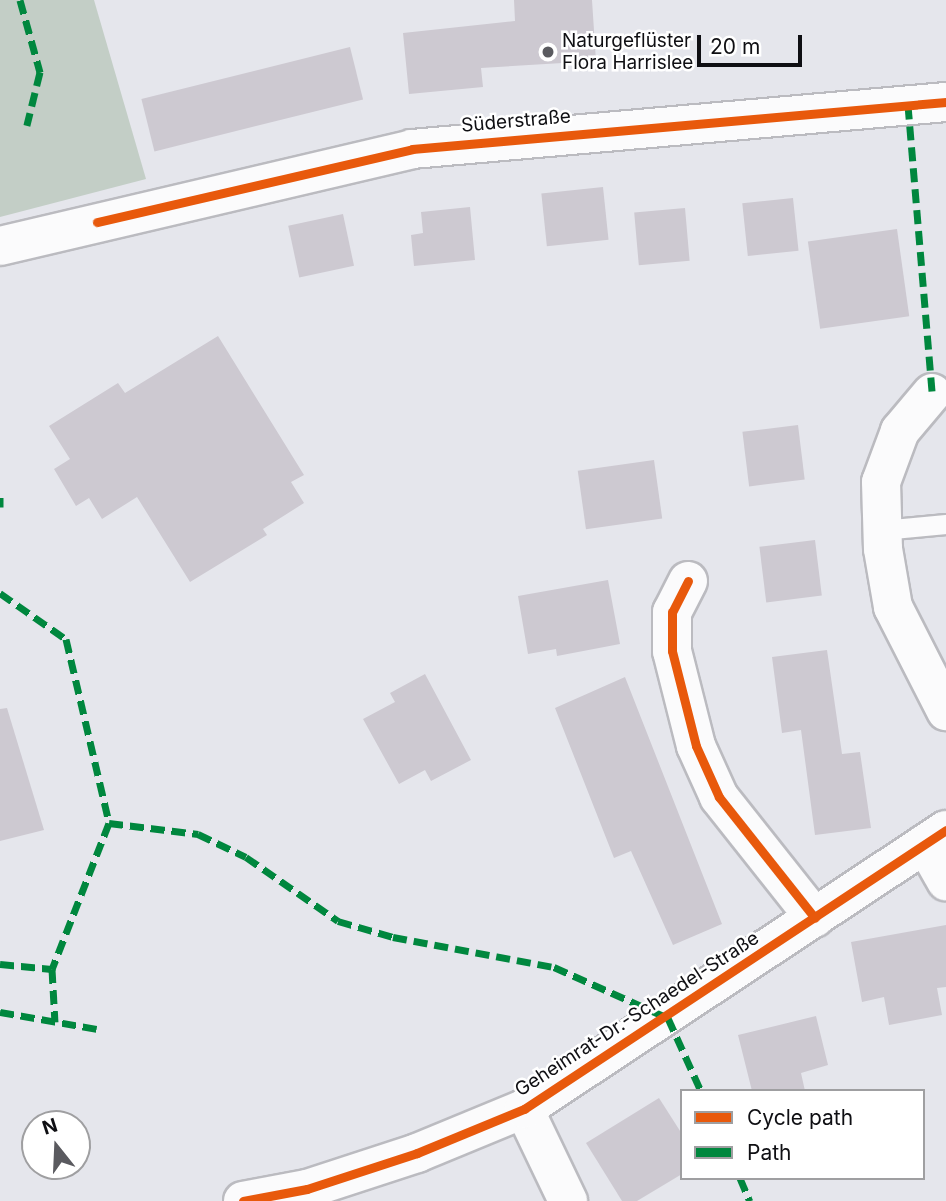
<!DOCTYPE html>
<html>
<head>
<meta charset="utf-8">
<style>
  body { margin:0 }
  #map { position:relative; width:946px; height:1201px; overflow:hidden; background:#e5e6ec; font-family:Inter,sans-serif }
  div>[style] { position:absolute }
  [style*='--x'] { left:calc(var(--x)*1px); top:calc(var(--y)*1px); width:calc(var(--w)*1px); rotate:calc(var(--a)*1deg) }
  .green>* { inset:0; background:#c3cec6 }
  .building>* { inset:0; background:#cdc9d1; transform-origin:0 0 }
  .roads { filter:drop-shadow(2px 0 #bbbbc0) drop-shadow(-2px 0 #bbbbc0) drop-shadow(0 2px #bbbbc0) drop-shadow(0 -2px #bbbbc0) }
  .lane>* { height:19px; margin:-9.5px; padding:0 9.5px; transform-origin:9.5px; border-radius:9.5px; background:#fbfbfc }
  .street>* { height:38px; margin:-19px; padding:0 19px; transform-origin:19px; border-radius:19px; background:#fbfbfc }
  .quiet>* { height:7px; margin-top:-3.5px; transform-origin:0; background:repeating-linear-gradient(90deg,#00873e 0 14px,transparent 0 21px) }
  .cycleway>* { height:9px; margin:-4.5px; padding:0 4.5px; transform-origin:4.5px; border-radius:4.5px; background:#e8590c }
  .dots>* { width:19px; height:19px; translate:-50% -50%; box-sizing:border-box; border:4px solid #fff; border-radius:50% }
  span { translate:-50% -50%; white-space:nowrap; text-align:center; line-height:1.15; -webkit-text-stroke:5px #fff; paint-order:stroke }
  .poi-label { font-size:19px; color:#0f0f13 }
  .left { translate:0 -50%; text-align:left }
  .street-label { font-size:19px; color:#0f0f13 }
  .legend { position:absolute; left:680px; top:1089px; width:245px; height:91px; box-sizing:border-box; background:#fff; border:2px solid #9f9fa1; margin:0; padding:9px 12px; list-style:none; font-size:21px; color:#0f0f13 }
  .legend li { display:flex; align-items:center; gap:14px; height:35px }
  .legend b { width:35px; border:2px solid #9f9fa1 }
  .north { position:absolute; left:21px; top:1110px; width:70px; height:70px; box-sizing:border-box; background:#fff; border:2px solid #9f9fa1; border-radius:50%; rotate:342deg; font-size:19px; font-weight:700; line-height:28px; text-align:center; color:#0f0f13 }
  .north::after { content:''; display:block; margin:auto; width:24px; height:32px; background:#5a5a5f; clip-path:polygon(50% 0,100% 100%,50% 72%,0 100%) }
  .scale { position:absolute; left:697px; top:35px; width:105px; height:32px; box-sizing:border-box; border:4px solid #0f0f13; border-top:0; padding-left:9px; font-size:21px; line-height:24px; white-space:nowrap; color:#0f0f13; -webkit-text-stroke:5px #fff; paint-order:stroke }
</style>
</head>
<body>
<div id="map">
  <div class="green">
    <div style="clip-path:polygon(0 0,94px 0,146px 179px,0 217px)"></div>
  </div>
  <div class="building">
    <div style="clip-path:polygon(514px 0,592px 0,596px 61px,481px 68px,483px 87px,409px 94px,403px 33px,515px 21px)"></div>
    <div style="left:350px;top:47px;width:54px;height:215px;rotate:76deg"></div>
    <div style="left:603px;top:187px;width:53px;height:62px;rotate:84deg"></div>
    <div style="left:793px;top:198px;width:53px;height:51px;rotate:84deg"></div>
    <div style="clip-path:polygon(470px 207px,475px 260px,414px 266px,411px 235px,423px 233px,421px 212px)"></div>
    <div style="left:685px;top:208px;width:53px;height:51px;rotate:85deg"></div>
    <div style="left:343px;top:214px;width:53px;height:56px;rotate:78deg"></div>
    <div style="left:897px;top:229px;width:88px;height:90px;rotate:82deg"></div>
    <div style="clip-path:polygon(218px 336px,304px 475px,291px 482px,304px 503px,263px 529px,267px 535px,190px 582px,137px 497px,102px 519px,89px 498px,76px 506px,54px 469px,70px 459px,49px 426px,118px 383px,125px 393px)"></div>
    <div style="left:798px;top:425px;width:55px;height:56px;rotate:83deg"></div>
    <div style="left:654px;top:460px;width:59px;height:77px;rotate:82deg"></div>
    <div style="left:815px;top:540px;width:56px;height:56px;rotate:83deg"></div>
    <div style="clip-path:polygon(608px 580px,620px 644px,557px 656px,556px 649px,528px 654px,518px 596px)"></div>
    <div style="clip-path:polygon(827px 650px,842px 754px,860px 752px,871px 828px,815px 835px,801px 730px,782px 733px,772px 657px)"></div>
    <div style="clip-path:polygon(425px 674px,471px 760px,431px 781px,425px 770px,399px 784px,363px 719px,395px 702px,390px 693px)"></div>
    <div style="clip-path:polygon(625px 677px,722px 924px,673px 945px,631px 851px,614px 858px,555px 708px)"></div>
    <div style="clip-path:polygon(7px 708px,44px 830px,0 841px,0 709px)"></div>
    <div style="clip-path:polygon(946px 925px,946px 987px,937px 988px,942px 1015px,889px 1025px,884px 997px,862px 1002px,851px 942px)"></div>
    <div style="clip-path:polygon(816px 1016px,828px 1065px,801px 1073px,805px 1091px,752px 1091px,738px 1035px)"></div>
    <div style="clip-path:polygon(659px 1098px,682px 1134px,682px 1174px,637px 1201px,622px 1201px,586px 1143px)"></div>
  </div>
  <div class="roads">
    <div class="lane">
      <div style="--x:882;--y:530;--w:64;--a:-5.4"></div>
    </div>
    <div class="street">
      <div style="--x:0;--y:246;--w:423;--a:-13.2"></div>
      <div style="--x:412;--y:149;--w:536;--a:-5.03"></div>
      <div style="--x:932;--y:393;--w:50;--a:130.1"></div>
      <div style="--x:900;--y:431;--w:54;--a:110.4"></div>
      <div style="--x:881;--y:482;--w:67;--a:88.3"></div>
      <div style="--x:883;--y:549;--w:59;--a:80.2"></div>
      <div style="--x:893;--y:607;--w:117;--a:63"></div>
      <div style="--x:688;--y:581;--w:35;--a:117"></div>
      <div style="--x:672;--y:612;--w:39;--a:90"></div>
      <div style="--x:672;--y:651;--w:98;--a:75.8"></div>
      <div style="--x:696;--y:746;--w:56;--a:65.7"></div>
      <div style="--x:719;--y:797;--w:154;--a:51.6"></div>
      <div style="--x:925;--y:844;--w:43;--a:60.4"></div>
      <div style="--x:524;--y:1109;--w:102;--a:64.4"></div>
      <div style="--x:243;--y:1201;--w:65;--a:-10.6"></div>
      <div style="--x:307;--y:1189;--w:116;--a:-18.1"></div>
      <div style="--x:417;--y:1153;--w:116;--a:-22.4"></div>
      <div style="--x:524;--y:1109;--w:506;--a:-33.47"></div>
    </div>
  </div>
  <div class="quiet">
    <div style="--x:20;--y:0;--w:75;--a:74.5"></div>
    <div style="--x:40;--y:72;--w:55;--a:103.8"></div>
    <div style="--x:908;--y:105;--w:289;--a:85.2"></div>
    <div style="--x:0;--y:497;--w:10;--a:90"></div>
    <div style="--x:0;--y:593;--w:80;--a:34.9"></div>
    <div style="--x:66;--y:639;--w:189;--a:76.8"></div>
    <div style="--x:109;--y:823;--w:157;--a:111.3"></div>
    <div style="--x:52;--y:969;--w:53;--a:86.8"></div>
    <div style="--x:109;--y:823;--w:90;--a:7"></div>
    <div style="--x:198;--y:834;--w:53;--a:25.6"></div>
    <div style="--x:246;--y:857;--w:112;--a:34.8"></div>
    <div style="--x:338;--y:921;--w:57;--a:16.2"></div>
    <div style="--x:393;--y:937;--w:164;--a:10.6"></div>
    <div style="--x:554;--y:967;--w:125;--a:24.1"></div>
    <div style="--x:668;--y:1018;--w:80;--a:65.7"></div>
    <div style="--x:0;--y:964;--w:52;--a:5.5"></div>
    <div style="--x:0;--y:1012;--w:98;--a:9.9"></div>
    <div style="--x:740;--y:1178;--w:25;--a:67"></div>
  </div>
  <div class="cycleway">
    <div style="--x:97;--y:222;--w:323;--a:-13"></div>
    <div style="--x:412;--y:149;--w:536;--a:-5.03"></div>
    <div style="--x:688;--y:581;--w:35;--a:117"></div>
    <div style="--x:672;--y:612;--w:39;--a:90"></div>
    <div style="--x:672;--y:651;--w:98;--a:75.8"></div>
    <div style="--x:696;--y:746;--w:56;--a:65.7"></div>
    <div style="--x:719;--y:797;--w:154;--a:51.6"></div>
    <div style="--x:243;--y:1201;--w:65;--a:-10.6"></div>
    <div style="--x:307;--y:1189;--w:116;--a:-18.1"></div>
    <div style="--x:417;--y:1153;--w:116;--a:-22.4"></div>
    <div style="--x:524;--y:1109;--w:506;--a:-33.47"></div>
  </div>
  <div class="dots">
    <div style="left:548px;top:52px;background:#5a5a5f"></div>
  </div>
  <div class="poi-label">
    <span class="left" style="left:562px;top:52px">Naturgeflüster<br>Flora Harrislee</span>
  </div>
  <div class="street-label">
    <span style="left:516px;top:121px;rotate:-5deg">Süderstraße</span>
    <span style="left:637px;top:1014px;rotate:-33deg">Geheimrat-Dr.-Schaedel-Straße</span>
  </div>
  <ul class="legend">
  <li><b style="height:9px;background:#e8590c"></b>Cycle path</li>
  <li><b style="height:9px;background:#00873e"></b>Path</li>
  </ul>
  <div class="north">N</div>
  <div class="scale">20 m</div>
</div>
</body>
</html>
